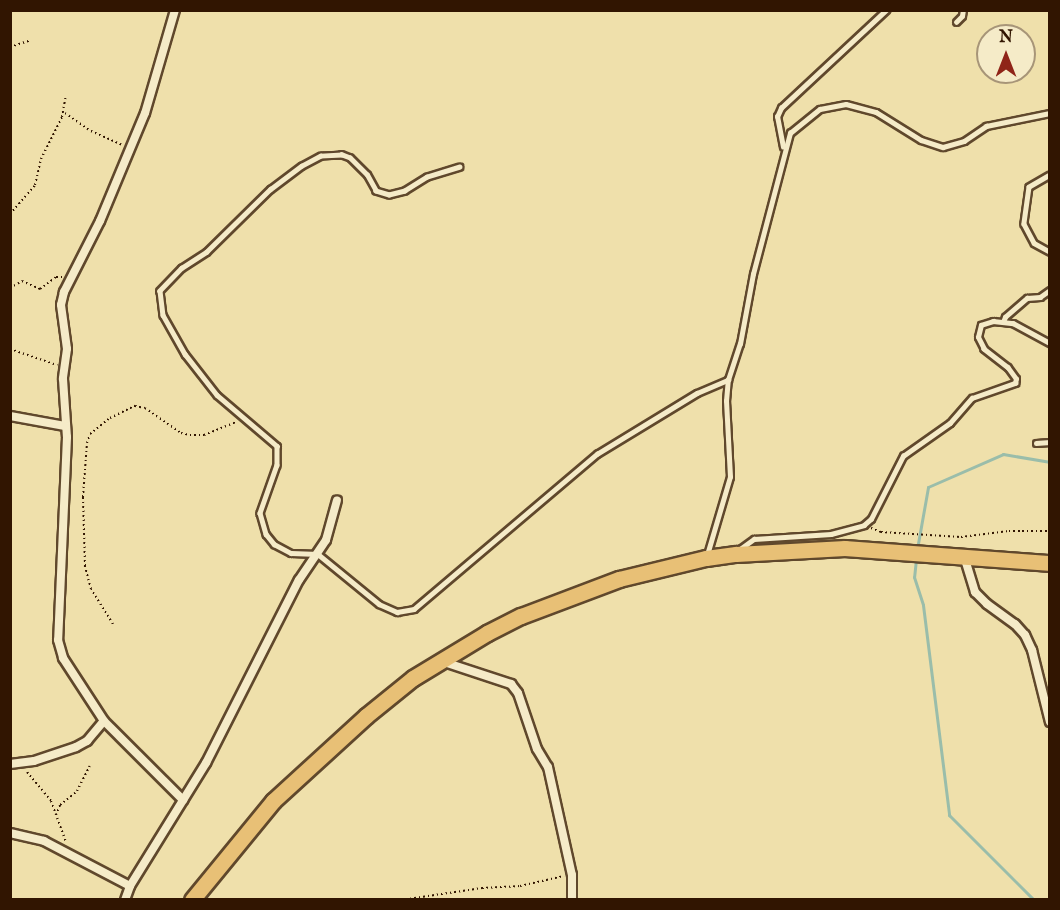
<!DOCTYPE html>
<html>
<head>
<meta charset="utf-8">
<style>
  body { margin:0 }
  #map { position:relative; width:1060px; height:910px; overflow:hidden; background:#efe0ab; font-family:"IM FELL English",serif }
  div>[style] { position:absolute }
  [style*='--x'] { left:calc(var(--x)*1px); top:calc(var(--y)*1px); width:calc(var(--w)*1px); rotate:calc(var(--a)*1deg) }
  .stream>* { height:3px; margin:-1.5px; padding:0 1.5px; transform-origin:1.5px; border-radius:1.5px; background:#9abdaa }
  .path>* { height:2px; margin-top:-1px; transform-origin:0; background:repeating-linear-gradient(90deg,#311501 0 1.5px,transparent 0 4.5px) }
  .roads { filter:drop-shadow(2px 0 #60482c) drop-shadow(-2px 0 #60482c) drop-shadow(0 2px #60482c) drop-shadow(0 -2px #60482c) }
  .lane>* { height:4.5px; margin:-2.25px; padding:0 2.25px; transform-origin:2.25px; border-radius:2.25px; background:#f5ebc8 }
  .street>* { height:8px; margin:-4px; padding:0 4px; transform-origin:4px; border-radius:4px; background:#f5ebc8 }
  .highway>* { height:15px; margin:-7.5px; padding:0 7.5px; transform-origin:7.5px; border-radius:7.5px; background:#e8c076 }
  span { translate:-50% -50%; white-space:nowrap; text-align:center; line-height:1.15; -webkit-text-stroke:5px #f5ebc8; paint-order:stroke }
  .frame { position:absolute; inset:0; border:12px solid #311501; pointer-events:none }
  .north { position:absolute; left:976px; top:24px; width:60px; height:60px; box-sizing:border-box; background:#f5ebc8; border:2px solid #a79578; border-radius:50%; rotate:0deg; font-size:16px; font-weight:700; line-height:24px; text-align:center; color:#311501 }
  .north::after { content:''; display:block; margin:auto; width:21px; height:27px; background:#8f2418; clip-path:polygon(50% 0,100% 100%,50% 72%,0 100%) }
</style>
</head>
<body>
<div id="map">
  <div class="stream">
    <div style="--x:917;--y:549;--w:63;--a:-79.9"></div>
    <div style="--x:928;--y:487;--w:82;--a:-23.7"></div>
    <div style="--x:1003;--y:454;--w:48;--a:9.7"></div>
    <div style="--x:916;--y:559;--w:18;--a:96"></div>
    <div style="--x:914;--y:577;--w:29;--a:72"></div>
    <div style="--x:923;--y:605;--w:212;--a:82.9"></div>
    <div style="--x:949;--y:815;--w:120;--a:45"></div>
  </div>
  <div class="path">
    <div style="--x:10;--y:47;--w:20;--a:-18"></div>
    <div style="--x:65;--y:113;--w:32;--a:35"></div>
    <div style="--x:91;--y:131;--w:34;--a:24"></div>
    <div style="--x:10;--y:214;--w:38;--a:-49"></div>
    <div style="--x:35;--y:185;--w:27;--a:-77"></div>
    <div style="--x:41;--y:159;--w:47;--a:-63.4"></div>
    <div style="--x:62;--y:117;--w:22;--a:-80"></div>
    <div style="--x:10;--y:288;--w:14;--a:-30"></div>
    <div style="--x:22;--y:281;--w:20;--a:24"></div>
    <div style="--x:40;--y:289;--w:20;--a:-37"></div>
    <div style="--x:56;--y:277;--w:7;--a:0"></div>
    <div style="--x:10;--y:349;--w:50;--a:18.8"></div>
    <div style="--x:871;--y:528;--w:11;--a:22"></div>
    <div style="--x:881;--y:532;--w:80;--a:3.6"></div>
    <div style="--x:961;--y:537;--w:48;--a:-7.1"></div>
    <div style="--x:1009;--y:531;--w:41;--a:0"></div>
    <div style="--x:113;--y:624;--w:41;--a:-122.2"></div>
    <div style="--x:91;--y:589;--w:24;--a:-105"></div>
    <div style="--x:85;--y:566;--w:69;--a:-91.7"></div>
    <div style="--x:83;--y:497;--w:54;--a:-85.8"></div>
    <div style="--x:87;--y:443;--w:9;--a:-72"></div>
    <div style="--x:90;--y:434;--w:26;--a:-39"></div>
    <div style="--x:110;--y:418;--w:28;--a:-26"></div>
    <div style="--x:135;--y:406;--w:10;--a:11"></div>
    <div style="--x:145;--y:408;--w:44;--a:34.8"></div>
    <div style="--x:181;--y:433;--w:9;--a:13"></div>
    <div style="--x:190;--y:435;--w:14;--a:0"></div>
    <div style="--x:204;--y:435;--w:35;--a:-22"></div>
    <div style="--x:27;--y:772;--w:38;--a:50"></div>
    <div style="--x:51;--y:801;--w:44;--a:69.9"></div>
    <div style="--x:56;--y:815;--w:11;--a:-68"></div>
    <div style="--x:60;--y:805;--w:22;--a:-39"></div>
    <div style="--x:77;--y:791;--w:28;--a:-63"></div>
    <div style="--x:401;--y:900;--w:82;--a:-8.4"></div>
    <div style="--x:482;--y:888;--w:38;--a:-3"></div>
    <div style="--x:520;--y:886;--w:45;--a:-12.8"></div>
  </div>
  <div class="roads">
    <div class="lane">
      <div style="--x:956;--y:22;--w:8;--a:-45"></div>
      <div style="--x:962;--y:16;--w:6;--a:-81"></div>
      <div style="--x:783;--y:147;--w:31;--a:-101"></div>
      <div style="--x:777;--y:117;--w:10;--a:-66"></div>
      <div style="--x:781;--y:108;--w:144;--a:-43"></div>
      <div style="--x:460;--y:167;--w:34;--a:163"></div>
      <div style="--x:427;--y:177;--w:26;--a:148"></div>
      <div style="--x:405;--y:191;--w:16;--a:166"></div>
      <div style="--x:389;--y:195;--w:14;--a:-163"></div>
      <div style="--x:376;--y:191;--w:18;--a:-119"></div>
      <div style="--x:367;--y:175;--w:24;--a:-135"></div>
      <div style="--x:350;--y:158;--w:9;--a:-159"></div>
      <div style="--x:342;--y:155;--w:21;--a:177"></div>
      <div style="--x:321;--y:156;--w:21;--a:152"></div>
      <div style="--x:302;--y:166;--w:39;--a:143"></div>
      <div style="--x:271;--y:189;--w:90;--a:135.5"></div>
      <div style="--x:207;--y:252;--w:30;--a:147"></div>
      <div style="--x:182;--y:268;--w:32;--a:134"></div>
      <div style="--x:160;--y:291;--w:24;--a:83"></div>
      <div style="--x:163;--y:315;--w:45;--a:60.6"></div>
      <div style="--x:185;--y:354;--w:52;--a:52"></div>
      <div style="--x:217;--y:395;--w:79;--a:40.4"></div>
      <div style="--x:277;--y:446;--w:19;--a:90"></div>
      <div style="--x:277;--y:465;--w:51;--a:109.5"></div>
      <div style="--x:260;--y:513;--w:22;--a:74"></div>
      <div style="--x:266;--y:534;--w:13;--a:51"></div>
      <div style="--x:274;--y:544;--w:19;--a:28"></div>
      <div style="--x:291;--y:553;--w:27;--a:2"></div>
      <div style="--x:318;--y:554;--w:79;--a:39.3"></div>
      <div style="--x:379;--y:604;--w:20;--a:24"></div>
      <div style="--x:397;--y:612;--w:17;--a:-10"></div>
      <div style="--x:414;--y:609;--w:240;--a:-40.3"></div>
      <div style="--x:597;--y:454;--w:117;--a:-31.4"></div>
      <div style="--x:697;--y:393;--w:34;--a:-23"></div>
      <div style="--x:1050;--y:175;--w:24;--a:150"></div>
      <div style="--x:1029;--y:187;--w:37;--a:98"></div>
      <div style="--x:1024;--y:224;--w:21;--a:62"></div>
      <div style="--x:1034;--y:243;--w:18;--a:29"></div>
      <div style="--x:1003;--y:322;--w:5;--a:-68"></div>
      <div style="--x:1005;--y:317;--w:29;--a:-41"></div>
      <div style="--x:1027;--y:298;--w:13;--a:-4"></div>
      <div style="--x:1040;--y:297;--w:12;--a:-35"></div>
      <div style="--x:1036;--y:443;--w:14;--a:-4"></div>
      <div style="--x:740;--y:549;--w:17;--a:-36"></div>
      <div style="--x:754;--y:539;--w:77;--a:-3.7"></div>
      <div style="--x:831;--y:534;--w:34;--a:-15"></div>
      <div style="--x:864;--y:525;--w:9;--a:-41"></div>
      <div style="--x:871;--y:519;--w:71;--a:-63.1"></div>
      <div style="--x:903;--y:456;--w:57;--a:-35.1"></div>
      <div style="--x:950;--y:423;--w:33;--a:-49"></div>
      <div style="--x:972;--y:398;--w:46;--a:-19.2"></div>
      <div style="--x:1015;--y:383;--w:4;--a:-76"></div>
      <div style="--x:1016;--y:379;--w:14;--a:-126"></div>
      <div style="--x:1008;--y:368;--w:31;--a:-142"></div>
      <div style="--x:984;--y:349;--w:13;--a:-117"></div>
      <div style="--x:978;--y:337;--w:12;--a:-76"></div>
      <div style="--x:981;--y:325;--w:13;--a:-18"></div>
      <div style="--x:993;--y:321;--w:20;--a:6"></div>
      <div style="--x:1013;--y:323;--w:42;--a:28.4"></div>
      <div style="--x:707;--y:555;--w:81;--a:-73.6"></div>
      <div style="--x:730;--y:477;--w:76;--a:-93"></div>
      <div style="--x:726;--y:401;--w:21;--a:-85"></div>
      <div style="--x:728;--y:380;--w:38;--a:-72"></div>
      <div style="--x:740;--y:344;--w:71;--a:-79.5"></div>
      <div style="--x:753;--y:274;--w:146;--a:-75.3"></div>
      <div style="--x:790;--y:133;--w:38;--a:-39"></div>
      <div style="--x:820;--y:109;--w:26;--a:-11"></div>
      <div style="--x:846;--y:104;--w:31;--a:15"></div>
      <div style="--x:876;--y:112;--w:53;--a:31.9"></div>
      <div style="--x:921;--y:140;--w:23;--a:18"></div>
      <div style="--x:943;--y:147;--w:22;--a:-16"></div>
      <div style="--x:964;--y:141;--w:27;--a:-34"></div>
      <div style="--x:986;--y:126;--w:65;--a:-11.5"></div>
    </div>
    <div class="street">
      <div style="--x:175;--y:10;--w:107;--a:106.2"></div>
      <div style="--x:145;--y:113;--w:117;--a:112.6"></div>
      <div style="--x:100;--y:221;--w:80;--a:116.9"></div>
      <div style="--x:64;--y:292;--w:13;--a:103"></div>
      <div style="--x:61;--y:305;--w:44;--a:82.2"></div>
      <div style="--x:67;--y:349;--w:30;--a:98"></div>
      <div style="--x:63;--y:379;--w:58;--a:86.1"></div>
      <div style="--x:67;--y:437;--w:203;--a:92.5"></div>
      <div style="--x:58;--y:640;--w:19;--a:74"></div>
      <div style="--x:63;--y:658;--w:75;--a:56.9"></div>
      <div style="--x:104;--y:721;--w:112;--a:45"></div>
      <div style="--x:10;--y:416;--w:56;--a:10.3"></div>
      <div style="--x:964;--y:556;--w:38;--a:73"></div>
      <div style="--x:975;--y:592;--w:17;--a:45"></div>
      <div style="--x:987;--y:604;--w:34;--a:36"></div>
      <div style="--x:1015;--y:624;--w:15;--a:48"></div>
      <div style="--x:1025;--y:635;--w:17;--a:65"></div>
      <div style="--x:1032;--y:650;--w:74;--a:76"></div>
      <div style="--x:441;--y:661;--w:74;--a:18.2"></div>
      <div style="--x:511;--y:684;--w:11;--a:52"></div>
      <div style="--x:518;--y:693;--w:59;--a:71.3"></div>
      <div style="--x:537;--y:749;--w:21;--a:59"></div>
      <div style="--x:548;--y:767;--w:111;--a:77.5"></div>
      <div style="--x:572;--y:875;--w:25;--a:90"></div>
      <div style="--x:10;--y:764;--w:24;--a:-7"></div>
      <div style="--x:34;--y:761;--w:44;--a:-18.4"></div>
      <div style="--x:76;--y:747;--w:13;--a:-29"></div>
      <div style="--x:87;--y:741;--w:26;--a:-50"></div>
      <div style="--x:10;--y:833;--w:35;--a:13"></div>
      <div style="--x:44;--y:841;--w:97;--a:27.6"></div>
      <div style="--x:125;--y:900;--w:15;--a:-70"></div>
      <div style="--x:130;--y:886;--w:145;--a:-58.3"></div>
      <div style="--x:206;--y:763;--w:205;--a:-63.1"></div>
      <div style="--x:299;--y:580;--w:48;--a:-56"></div>
      <div style="--x:326;--y:540;--w:41;--a:-74.6"></div>
    </div>
    <div class="highway">
      <div style="--x:192;--y:900;--w:128;--a:-50.7"></div>
      <div style="--x:273;--y:801;--w:126;--a:-42.4"></div>
      <div style="--x:366;--y:716;--w:60;--a:-39"></div>
      <div style="--x:413;--y:678;--w:87;--a:-31.3"></div>
      <div style="--x:487;--y:633;--w:38;--a:-27"></div>
      <div style="--x:521;--y:616;--w:105;--a:-20.7"></div>
      <div style="--x:619;--y:579;--w:89;--a:-13.6"></div>
      <div style="--x:706;--y:558;--w:30;--a:-8"></div>
      <div style="--x:736;--y:554;--w:109;--a:-3.2"></div>
      <div style="--x:845;--y:548;--w:206;--a:4.2"></div>
    </div>
  </div>
  <div class="frame"></div>
  <div class="north">N</div>
</div>
</body>
</html>
